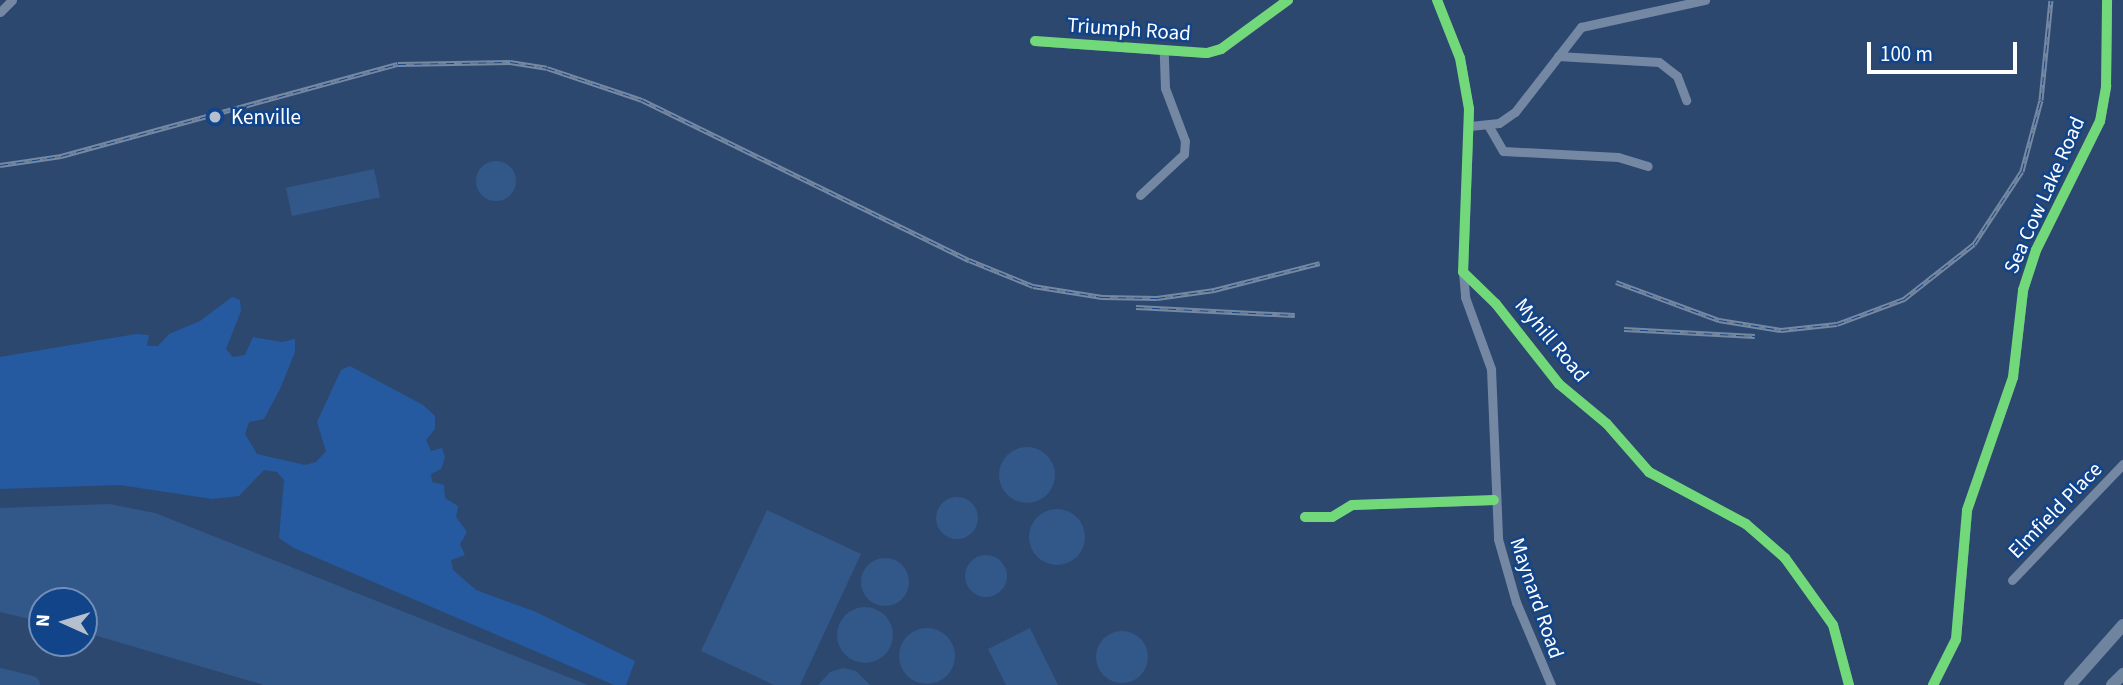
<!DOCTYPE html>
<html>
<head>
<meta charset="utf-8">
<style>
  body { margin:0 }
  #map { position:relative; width:2123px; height:685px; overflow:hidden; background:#2d486f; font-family:"Source Sans 3",sans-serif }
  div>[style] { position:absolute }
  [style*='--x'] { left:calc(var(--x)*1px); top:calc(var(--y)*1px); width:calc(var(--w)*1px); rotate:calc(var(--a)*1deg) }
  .green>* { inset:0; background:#255aa1 }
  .water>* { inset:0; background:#325789; transform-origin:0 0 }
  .round { border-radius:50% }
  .river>* { height:18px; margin:-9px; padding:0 9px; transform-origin:9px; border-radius:9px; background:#325789 }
  .street>* { height:9px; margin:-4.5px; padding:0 4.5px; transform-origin:4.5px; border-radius:4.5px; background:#7488a3 }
  .secondary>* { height:12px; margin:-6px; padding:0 6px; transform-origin:6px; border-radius:6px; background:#6f849f }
  .rail>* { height:5px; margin-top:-2.5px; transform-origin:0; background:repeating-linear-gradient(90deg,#12448a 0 8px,#7689a3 0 16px); box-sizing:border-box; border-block:2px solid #7689a3 }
  .cycleway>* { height:10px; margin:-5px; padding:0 5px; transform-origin:5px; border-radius:5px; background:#71d979 }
  .dots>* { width:19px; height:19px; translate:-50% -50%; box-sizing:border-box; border:4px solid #12448a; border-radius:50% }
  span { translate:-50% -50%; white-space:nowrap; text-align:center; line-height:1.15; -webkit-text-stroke:5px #12448a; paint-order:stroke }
  .street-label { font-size:21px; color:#fff }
  .poi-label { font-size:21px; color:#fff }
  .left { translate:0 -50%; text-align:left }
  .north { position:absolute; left:28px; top:587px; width:70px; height:70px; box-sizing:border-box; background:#12448a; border:2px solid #718fb9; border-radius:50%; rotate:274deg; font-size:19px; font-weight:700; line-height:28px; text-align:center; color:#fff }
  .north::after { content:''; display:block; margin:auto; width:24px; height:32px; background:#b6bfcd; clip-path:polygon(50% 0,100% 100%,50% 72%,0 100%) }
  .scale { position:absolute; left:1867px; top:42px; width:150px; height:32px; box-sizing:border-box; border:4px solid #fff; border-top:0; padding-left:9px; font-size:21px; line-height:24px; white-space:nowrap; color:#fff; -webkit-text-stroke:5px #12448a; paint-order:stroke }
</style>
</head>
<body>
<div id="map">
  <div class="green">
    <div style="clip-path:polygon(232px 297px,240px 300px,241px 311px,226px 349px,233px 357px,245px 355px,253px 337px,282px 342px,295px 339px,295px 352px,280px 389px,264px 419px,249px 422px,245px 434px,257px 454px,305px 465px,316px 462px,326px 451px,317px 422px,341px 370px,350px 366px,423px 405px,435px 416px,435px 429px,426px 440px,431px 451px,442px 448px,445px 457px,441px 469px,431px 474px,432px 482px,444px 485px,445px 498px,458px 506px,456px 517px,467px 532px,460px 544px,465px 555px,451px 560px,453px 570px,476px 590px,536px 612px,635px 661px,626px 685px,614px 685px,294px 548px,279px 538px,284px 480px,277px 472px,264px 470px,239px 496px,212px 499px,120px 485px,0 489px,0 357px,136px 334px,149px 335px,147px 346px,158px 346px,169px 334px,200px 321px)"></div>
  </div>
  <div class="water">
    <div class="round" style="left:476px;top:161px;width:40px;height:40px"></div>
    <div style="left:374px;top:169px;width:29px;height:90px;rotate:78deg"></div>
    <div class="round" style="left:999px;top:447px;width:56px;height:56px"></div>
    <div class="round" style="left:936px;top:497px;width:42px;height:42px"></div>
    <div style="clip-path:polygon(109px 504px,155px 513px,588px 685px,264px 685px,84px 632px,84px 601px,42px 601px,42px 622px,0 612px,0 508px)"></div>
    <div class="round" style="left:1029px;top:509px;width:56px;height:56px"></div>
    <div style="clip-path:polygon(767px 510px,861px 554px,800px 685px,774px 685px,701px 651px)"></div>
    <div class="round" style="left:965px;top:555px;width:42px;height:42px"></div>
    <div class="round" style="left:861px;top:558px;width:48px;height:48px"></div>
    <div class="round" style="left:837px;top:607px;width:56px;height:56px"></div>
    <div class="round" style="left:899px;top:628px;width:56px;height:56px"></div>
    <div style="clip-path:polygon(1030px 628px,1058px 685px,1006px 685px,988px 649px)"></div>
    <div class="round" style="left:1096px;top:631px;width:52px;height:52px"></div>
    <div style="clip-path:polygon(843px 668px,856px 671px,870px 685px,818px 685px,830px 672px)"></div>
  </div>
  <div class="river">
    <div style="--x:0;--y:677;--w:32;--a:14"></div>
  </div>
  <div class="street">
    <div style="--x:1437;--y:0;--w:62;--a:68.4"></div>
    <div style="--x:1460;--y:58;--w:52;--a:80"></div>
    <div style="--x:1469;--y:109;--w:163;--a:92.1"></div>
    <div style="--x:1463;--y:272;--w:46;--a:44.1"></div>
    <div style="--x:1496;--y:304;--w:102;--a:51.8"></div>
    <div style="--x:1559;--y:384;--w:62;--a:39.8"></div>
    <div style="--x:1607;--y:424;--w:64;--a:48.8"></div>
    <div style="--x:1649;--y:472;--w:110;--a:28.2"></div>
    <div style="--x:1746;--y:524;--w:52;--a:41.1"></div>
    <div style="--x:1785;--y:558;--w:82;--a:54.4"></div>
    <div style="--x:1833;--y:625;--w:62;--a:75.1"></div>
    <div style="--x:0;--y:12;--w:17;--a:-45"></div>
    <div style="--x:1035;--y:41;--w:172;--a:4"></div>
    <div style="--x:1207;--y:53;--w:15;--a:-16"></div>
    <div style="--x:1221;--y:49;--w:83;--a:-36.2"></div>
    <div style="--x:1558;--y:56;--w:101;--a:3.4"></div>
    <div style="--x:1659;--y:62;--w:23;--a:38"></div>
    <div style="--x:1677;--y:76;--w:26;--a:69"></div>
    <div style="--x:1488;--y:125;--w:30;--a:60"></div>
    <div style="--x:1503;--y:151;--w:115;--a:3"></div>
    <div style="--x:1618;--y:157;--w:31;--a:17"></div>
    <div style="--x:1470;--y:126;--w:29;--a:-6"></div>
    <div style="--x:1499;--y:123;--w:19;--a:-35"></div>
    <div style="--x:1515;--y:112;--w:108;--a:-52.2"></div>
    <div style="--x:1581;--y:27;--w:127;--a:-12.3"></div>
    <div style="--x:1140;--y:195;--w:60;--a:-43"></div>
    <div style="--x:1184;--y:154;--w:13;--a:-86"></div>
    <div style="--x:1185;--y:141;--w:57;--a:-110.7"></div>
    <div style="--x:1165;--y:88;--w:37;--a:-92"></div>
    <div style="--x:1463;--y:272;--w:25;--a:85"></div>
    <div style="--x:1465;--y:297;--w:77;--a:70.1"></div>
    <div style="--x:1491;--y:369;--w:170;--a:87.6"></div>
    <div style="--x:1498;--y:539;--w:66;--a:74.1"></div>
    <div style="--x:1516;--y:602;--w:90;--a:67.1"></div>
    <div style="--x:1305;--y:517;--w:27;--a:0"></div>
    <div style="--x:1332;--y:517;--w:23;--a:-31"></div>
    <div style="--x:1352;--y:505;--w:142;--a:-2"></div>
    <div style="--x:2012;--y:580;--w:161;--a:-46.3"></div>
    <div style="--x:1933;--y:685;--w:51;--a:-63.4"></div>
    <div style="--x:1956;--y:639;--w:129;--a:-85.1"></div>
    <div style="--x:1967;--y:510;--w:141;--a:-70.9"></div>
    <div style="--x:2013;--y:377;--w:88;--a:-83.4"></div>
    <div style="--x:2023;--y:290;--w:42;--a:-72"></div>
    <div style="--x:2036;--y:250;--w:144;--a:-63.6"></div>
    <div style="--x:2100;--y:121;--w:36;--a:-80"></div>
    <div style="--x:2106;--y:86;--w:86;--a:-89.3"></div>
  </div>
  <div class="secondary">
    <div style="--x:2070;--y:685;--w:80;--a:-48.5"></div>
    <div style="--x:2112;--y:685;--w:16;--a:-45"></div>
  </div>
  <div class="rail">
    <div style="--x:0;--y:165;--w:62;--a:-8.4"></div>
    <div style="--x:61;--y:156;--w:349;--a:-15.3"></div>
    <div style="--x:398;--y:64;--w:112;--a:-1"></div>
    <div style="--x:510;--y:62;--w:37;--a:9"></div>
    <div style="--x:547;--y:68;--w:100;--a:18.6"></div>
    <div style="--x:642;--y:100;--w:364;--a:26.1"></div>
    <div style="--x:969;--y:260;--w:69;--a:22.1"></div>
    <div style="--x:1033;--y:286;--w:70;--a:9.1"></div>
    <div style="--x:1102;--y:297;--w:55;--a:1"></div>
    <div style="--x:1157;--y:298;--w:58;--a:-8"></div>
    <div style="--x:1214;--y:290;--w:109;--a:-14.3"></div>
    <div style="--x:1616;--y:282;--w:110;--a:20.3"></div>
    <div style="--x:1719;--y:320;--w:63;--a:9.2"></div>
    <div style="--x:1781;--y:330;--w:56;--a:-6.1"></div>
    <div style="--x:1837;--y:324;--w:72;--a:-20.5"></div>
    <div style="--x:1904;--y:299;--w:89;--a:-38.2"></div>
    <div style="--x:1974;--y:244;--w:87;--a:-56.7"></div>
    <div style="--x:2022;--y:171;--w:73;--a:-75"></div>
    <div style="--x:2041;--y:100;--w:100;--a:-84.3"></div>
    <div style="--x:1136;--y:307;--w:159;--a:2.9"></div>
    <div style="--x:1624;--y:329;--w:131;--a:3.1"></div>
  </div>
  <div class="cycleway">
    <div style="--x:1437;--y:0;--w:62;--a:68.4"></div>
    <div style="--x:1460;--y:58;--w:52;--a:80"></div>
    <div style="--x:1469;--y:109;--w:163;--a:92.1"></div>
    <div style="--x:1463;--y:272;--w:46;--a:44.1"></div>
    <div style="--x:1496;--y:304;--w:102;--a:51.8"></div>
    <div style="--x:1559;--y:384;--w:62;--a:39.8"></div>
    <div style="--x:1607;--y:424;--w:64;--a:48.8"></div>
    <div style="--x:1649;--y:472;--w:110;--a:28.2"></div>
    <div style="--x:1746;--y:524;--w:52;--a:41.1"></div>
    <div style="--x:1785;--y:558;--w:82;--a:54.4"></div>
    <div style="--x:1833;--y:625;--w:62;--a:75.1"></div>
    <div style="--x:1035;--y:41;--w:172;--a:4"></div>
    <div style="--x:1207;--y:53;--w:15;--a:-16"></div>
    <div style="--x:1221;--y:49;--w:83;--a:-36.2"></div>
    <div style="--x:1305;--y:517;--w:27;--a:0"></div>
    <div style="--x:1332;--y:517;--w:23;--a:-31"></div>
    <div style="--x:1352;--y:505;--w:142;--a:-2"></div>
    <div style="--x:1933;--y:685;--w:51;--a:-63.4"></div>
    <div style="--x:1956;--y:639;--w:129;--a:-85.1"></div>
    <div style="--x:1967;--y:510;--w:141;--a:-70.9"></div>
    <div style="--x:2013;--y:377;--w:88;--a:-83.4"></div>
    <div style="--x:2023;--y:290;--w:42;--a:-72"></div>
    <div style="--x:2036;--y:250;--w:144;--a:-63.6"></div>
    <div style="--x:2100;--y:121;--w:36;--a:-80"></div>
    <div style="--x:2106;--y:86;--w:86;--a:-89.3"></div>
  </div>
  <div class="dots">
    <div style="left:215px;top:117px;background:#b6bfcd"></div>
  </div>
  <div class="street-label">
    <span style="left:1129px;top:29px;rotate:4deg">Triumph Road</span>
    <span style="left:2044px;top:195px;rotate:-66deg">Sea Cow Lake Road</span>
    <span style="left:1552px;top:340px;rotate:50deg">Myhill Road</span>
    <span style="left:2055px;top:510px;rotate:-46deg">Elmfield Place</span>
    <span style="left:1537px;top:598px;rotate:71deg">Maynard Road</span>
  </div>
  <div class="poi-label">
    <span class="left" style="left:231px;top:117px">Kenville</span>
  </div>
  <div class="north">N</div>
  <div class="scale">100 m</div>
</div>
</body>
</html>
